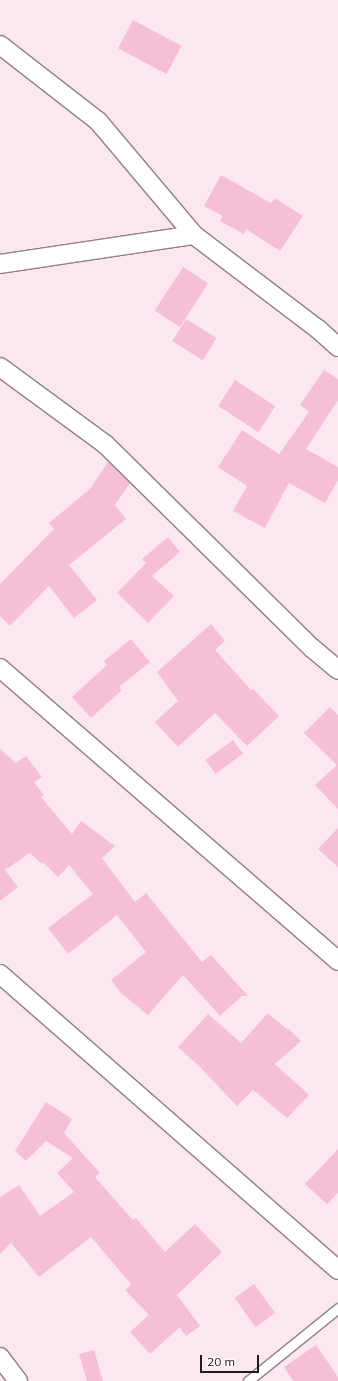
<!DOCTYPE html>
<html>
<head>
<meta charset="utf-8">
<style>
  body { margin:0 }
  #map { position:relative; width:338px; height:1381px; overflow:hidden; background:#fce6f0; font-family:Mulish,sans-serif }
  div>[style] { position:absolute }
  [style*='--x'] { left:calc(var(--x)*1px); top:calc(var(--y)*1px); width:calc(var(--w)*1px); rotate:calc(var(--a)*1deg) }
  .building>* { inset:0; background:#f6bfd8; transform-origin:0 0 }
  .roads { filter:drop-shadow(1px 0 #927f87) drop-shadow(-1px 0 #927f87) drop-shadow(0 1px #927f87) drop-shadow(0 -1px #927f87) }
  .service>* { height:9px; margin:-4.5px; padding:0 4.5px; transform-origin:4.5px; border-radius:4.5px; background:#fff }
  .minor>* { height:18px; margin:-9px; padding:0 9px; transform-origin:9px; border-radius:9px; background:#fff }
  span { translate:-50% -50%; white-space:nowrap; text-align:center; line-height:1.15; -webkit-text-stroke:3px #fef9fb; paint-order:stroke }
  .scale { position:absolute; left:200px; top:1355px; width:59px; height:18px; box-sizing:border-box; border:2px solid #21191c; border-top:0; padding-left:5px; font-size:12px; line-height:14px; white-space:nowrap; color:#21191c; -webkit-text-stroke:3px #fef9fb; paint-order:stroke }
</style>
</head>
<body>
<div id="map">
  <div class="building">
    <div style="left:133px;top:20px;width:55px;height:32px;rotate:28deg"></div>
    <div style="clip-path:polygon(221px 175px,271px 203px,275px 198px,303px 216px,280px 251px,246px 229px,244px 234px,220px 221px,223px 216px,204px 206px)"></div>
    <div style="left:183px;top:267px;width:30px;height:52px;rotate:33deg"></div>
    <div style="left:186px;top:319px;width:36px;height:26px;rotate:32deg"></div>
    <div style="clip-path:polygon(324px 370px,338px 379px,338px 400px,306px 449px,338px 467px,338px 480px,325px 503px,289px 483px,265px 528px,233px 511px,247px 486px,218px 467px,242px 430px,279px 454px,309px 412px,300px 405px)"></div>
    <div style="left:235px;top:380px;width:48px;height:31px;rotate:33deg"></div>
    <div style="clip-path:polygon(108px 462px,130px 483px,115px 505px,126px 519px,69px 565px,97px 600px,74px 618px,49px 586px,10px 626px,0 616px,0 584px,54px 529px,49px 523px,90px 489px)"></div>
    <div style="clip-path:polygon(168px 537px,180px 552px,152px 576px,174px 596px,148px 623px,117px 593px,146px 563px,142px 559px)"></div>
    <div style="clip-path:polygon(211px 624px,225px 641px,215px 650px,251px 690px,253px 689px,279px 716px,247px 746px,215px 713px,178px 747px,155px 722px,178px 701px,157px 672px)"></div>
    <div style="clip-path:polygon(131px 639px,150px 662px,119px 687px,122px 690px,91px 718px,72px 697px,107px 665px,104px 661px)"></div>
    <div style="clip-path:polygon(330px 707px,338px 715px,338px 809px,315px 785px,337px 765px,304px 733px)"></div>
    <div style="left:233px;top:740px;width:17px;height:34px;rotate:54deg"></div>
    <div style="clip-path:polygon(0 749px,16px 763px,26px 756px,42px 777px,34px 782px,44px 795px,41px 797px,72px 834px,81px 821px,115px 846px,102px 858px,135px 902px,146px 893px,202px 962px,211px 955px,248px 996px,242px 996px,220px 1016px,183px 975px,148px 1015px,121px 993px,111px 980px,146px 952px,117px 915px,68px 954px,48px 928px,93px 894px,69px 865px,58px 877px,43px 862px,42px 864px,30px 853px,5px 870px,18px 887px,0 901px)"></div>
    <div style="clip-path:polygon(338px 828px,338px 867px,318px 849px)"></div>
    <div style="clip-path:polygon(268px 1013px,288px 1030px,289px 1029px,301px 1041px,275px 1064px,309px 1095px,287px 1118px,253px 1090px,237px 1106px,200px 1067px,178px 1047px,208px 1014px,241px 1043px)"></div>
    <div style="clip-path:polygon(46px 1102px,72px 1119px,64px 1133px,100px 1173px,95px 1177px,133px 1220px,136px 1218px,165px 1252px,195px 1224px,222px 1252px,177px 1295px,200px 1326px,186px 1336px,180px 1327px,150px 1354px,130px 1332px,149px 1315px,125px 1290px,131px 1284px,91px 1237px,39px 1277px,11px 1243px,0 1254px,0 1197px,19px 1185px,40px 1216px,74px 1192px,57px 1173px,73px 1158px,46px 1141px,26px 1161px,15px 1151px)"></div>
    <div style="clip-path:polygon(338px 1149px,338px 1193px,327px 1204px,305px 1184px)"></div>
    <div style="left:254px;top:1284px;width:36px;height:24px;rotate:54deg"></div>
    <div style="clip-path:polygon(316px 1345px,338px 1377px,338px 1381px,293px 1381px,284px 1367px)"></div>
    <div style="clip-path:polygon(94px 1350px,103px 1381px,87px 1381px,79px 1354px)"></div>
  </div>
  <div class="roads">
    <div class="service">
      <div style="--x:248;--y:1381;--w:116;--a:-39"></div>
    </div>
    <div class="minor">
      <div style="--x:0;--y:45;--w:124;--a:37.8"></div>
      <div style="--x:98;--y:121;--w:149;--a:49.9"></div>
      <div style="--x:194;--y:235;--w:156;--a:37.2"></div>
      <div style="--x:318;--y:329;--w:27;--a:42"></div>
      <div style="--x:0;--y:264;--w:196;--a:-8.5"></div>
      <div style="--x:0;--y:367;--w:130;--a:36.3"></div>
      <div style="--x:105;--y:444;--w:291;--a:44.6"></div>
      <div style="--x:312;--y:648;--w:34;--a:40"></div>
      <div style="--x:0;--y:668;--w:447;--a:40.9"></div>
      <div style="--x:0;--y:974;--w:449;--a:41.2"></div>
      <div style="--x:0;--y:1357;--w:30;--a:53"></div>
    </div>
  </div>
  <div class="scale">20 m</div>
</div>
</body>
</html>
